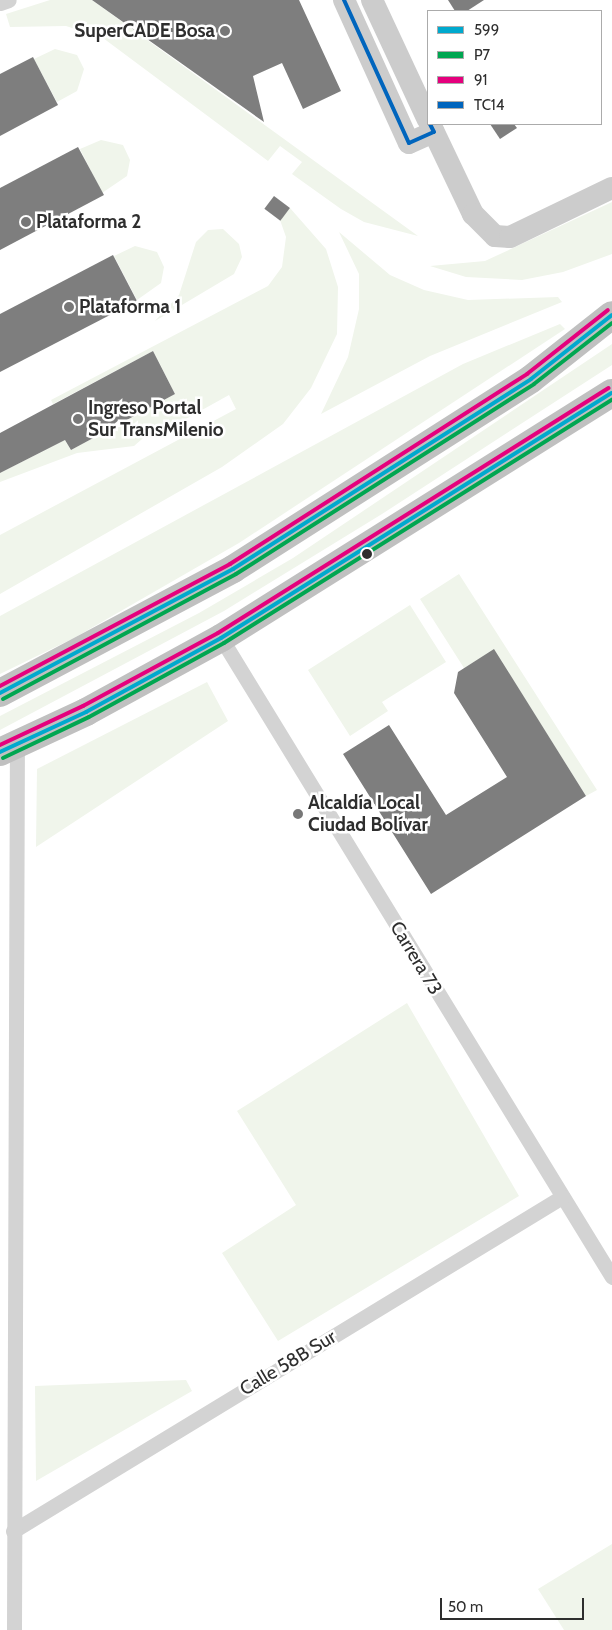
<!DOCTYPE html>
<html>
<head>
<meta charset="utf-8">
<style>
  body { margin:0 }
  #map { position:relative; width:612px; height:1630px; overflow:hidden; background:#fff; font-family:Cabin,sans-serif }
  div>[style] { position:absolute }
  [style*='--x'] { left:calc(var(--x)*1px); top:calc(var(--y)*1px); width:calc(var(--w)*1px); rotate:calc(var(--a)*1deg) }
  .green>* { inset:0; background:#f0f5eb }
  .building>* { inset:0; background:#7e7e7e; transform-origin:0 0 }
  .street>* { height:15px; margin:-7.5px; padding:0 7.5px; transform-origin:7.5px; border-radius:7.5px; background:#d3d3d3 }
  .secondary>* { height:22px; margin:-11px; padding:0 11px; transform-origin:11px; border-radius:11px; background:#ccc }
  .highway>* { height:28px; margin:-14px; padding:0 14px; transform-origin:14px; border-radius:14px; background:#c0c0c0 }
  .bus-1>* { height:4px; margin:-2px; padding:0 2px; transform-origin:2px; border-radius:2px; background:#00a9ce }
  .bus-2>* { height:4px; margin:-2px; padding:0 2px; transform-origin:2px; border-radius:2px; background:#00a651 }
  .bus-3>* { height:4px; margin:-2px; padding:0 2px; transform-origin:2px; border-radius:2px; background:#e5007d }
  .bus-4>* { height:4px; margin:-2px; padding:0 2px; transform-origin:2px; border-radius:2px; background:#0065bd }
  .dots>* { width:14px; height:14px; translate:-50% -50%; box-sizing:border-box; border:2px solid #fff; border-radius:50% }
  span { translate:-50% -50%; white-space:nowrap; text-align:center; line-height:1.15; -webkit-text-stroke:5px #fff; paint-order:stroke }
  .poi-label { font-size:19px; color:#2e2e2e; font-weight:700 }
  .right { translate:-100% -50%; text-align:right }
  .left { translate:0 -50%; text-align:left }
  .street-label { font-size:19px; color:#2e2e2e }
  .legend { position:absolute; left:427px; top:10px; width:175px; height:115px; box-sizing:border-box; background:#fff; border:1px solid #ababab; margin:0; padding:6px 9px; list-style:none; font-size:15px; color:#2e2e2e }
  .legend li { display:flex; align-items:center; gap:10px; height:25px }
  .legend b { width:25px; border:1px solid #ababab }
  .scale { position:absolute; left:440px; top:1598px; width:144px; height:22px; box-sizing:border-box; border:2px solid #2e2e2e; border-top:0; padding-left:6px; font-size:15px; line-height:18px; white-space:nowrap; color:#2e2e2e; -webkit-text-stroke:4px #fff; paint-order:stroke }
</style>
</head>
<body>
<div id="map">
  <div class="green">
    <div style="clip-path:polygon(50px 0,92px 0,418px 236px,364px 222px,341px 209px,292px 174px,302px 162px,280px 146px,268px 161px,103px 38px,66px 26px,10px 27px,6px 14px)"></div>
    <div style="clip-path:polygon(55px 49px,77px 55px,84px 69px,77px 91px,57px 102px,34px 59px)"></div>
    <div style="clip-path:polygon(101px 140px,123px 145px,130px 160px,127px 176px,102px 193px,80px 149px)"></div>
    <div style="clip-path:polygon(612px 202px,612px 254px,563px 272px,522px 280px,466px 277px,430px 266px,485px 261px)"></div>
    <div style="clip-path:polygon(290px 208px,326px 249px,338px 287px,337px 334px,311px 388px,283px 424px,222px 467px,0 594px,0 535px,236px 409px,229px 395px,166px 430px,149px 433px,134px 446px,77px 453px,0 482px,0 473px,65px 440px,71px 450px,175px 394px,153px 351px,53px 404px,51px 400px,268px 286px,282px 267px,286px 237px,280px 220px)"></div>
    <div style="clip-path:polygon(223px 229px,239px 244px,242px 257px,234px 274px,155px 321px,179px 295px,196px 242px,208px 230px)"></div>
    <div style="clip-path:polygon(339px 232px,390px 275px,424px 290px,468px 300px,558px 297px,562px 302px,430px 356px,321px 414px,348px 357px,359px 309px,359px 274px)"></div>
    <div style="clip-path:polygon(135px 246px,157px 252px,164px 267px,161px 283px,137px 300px,114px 256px)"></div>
    <div style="clip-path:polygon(560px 324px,565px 329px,239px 543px,74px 638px,0 674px,0 616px,463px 364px)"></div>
    <div style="clip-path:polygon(612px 344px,612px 365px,382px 514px,224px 611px,0 730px,0 716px,199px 613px,293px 558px)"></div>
    <div style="clip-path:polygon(459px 574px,597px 790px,586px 796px,494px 650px,464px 668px,420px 599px)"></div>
    <div style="clip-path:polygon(410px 605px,446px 662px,382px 702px,388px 711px,350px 736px,308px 670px)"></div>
    <div style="clip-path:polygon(207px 682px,228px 721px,36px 847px,37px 769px)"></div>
    <div style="clip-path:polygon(407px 1003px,519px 1196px,278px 1341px,222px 1253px,296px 1205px,237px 1111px)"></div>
    <div style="clip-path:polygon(186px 1380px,192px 1391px,36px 1481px,35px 1386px)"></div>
    <div style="clip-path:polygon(612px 1544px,612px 1630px,564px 1630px,538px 1589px)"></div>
  </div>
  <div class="building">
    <div style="clip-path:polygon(92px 0,299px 0,341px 91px,303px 109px,282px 63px,253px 76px,264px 122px)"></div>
    <div style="clip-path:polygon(448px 0,484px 0,467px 11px,455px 11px)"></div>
    <div style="clip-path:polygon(33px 57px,58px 105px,0 136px,0 74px)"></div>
    <div style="clip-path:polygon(490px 124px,514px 124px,517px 128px,500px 139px)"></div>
    <div style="clip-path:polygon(78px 147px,104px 195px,0 250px,0 188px)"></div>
    <div style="left:274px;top:196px;width:20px;height:16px;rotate:37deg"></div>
    <div style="clip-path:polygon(113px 255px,137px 301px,0 372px,0 314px)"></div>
    <div style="clip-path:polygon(153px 351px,175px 394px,71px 450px,65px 440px,0 473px,0 433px)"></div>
    <div style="clip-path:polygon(494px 649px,586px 796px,431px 894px,343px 754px,389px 725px,446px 815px,507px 777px,454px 693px,458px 672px)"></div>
  </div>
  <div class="street">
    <div style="--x:0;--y:3;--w:9;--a:-18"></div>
    <div style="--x:221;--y:638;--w:749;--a:58.54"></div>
    <div style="--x:13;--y:1531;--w:643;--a:-31.32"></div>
    <div style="--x:14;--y:1630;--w:886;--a:-89.81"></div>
  </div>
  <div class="secondary">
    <div style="--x:344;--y:0;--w:157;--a:65.6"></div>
    <div style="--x:409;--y:143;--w:27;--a:-24"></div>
    <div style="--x:372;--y:0;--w:132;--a:65"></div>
    <div style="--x:430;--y:124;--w:100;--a:64.5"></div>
    <div style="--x:473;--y:214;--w:31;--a:45"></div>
    <div style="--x:495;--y:236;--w:15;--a:4"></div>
    <div style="--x:510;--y:237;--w:113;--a:-25.7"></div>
  </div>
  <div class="highway">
    <div style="--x:0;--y:693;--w:264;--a:-28"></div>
    <div style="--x:233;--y:569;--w:353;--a:-32.5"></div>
    <div style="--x:531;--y:379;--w:103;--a:-38.3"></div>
    <div style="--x:0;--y:752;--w:95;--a:-24.9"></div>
    <div style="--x:86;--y:712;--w:154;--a:-28.7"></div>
    <div style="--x:221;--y:638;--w:461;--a:-32.1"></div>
  </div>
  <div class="bus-1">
    <div style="--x:0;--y:693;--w:264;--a:-28"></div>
    <div style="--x:233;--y:569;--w:353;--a:-32.5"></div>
    <div style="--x:531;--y:379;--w:103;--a:-38.3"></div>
    <div style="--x:0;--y:752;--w:95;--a:-24.9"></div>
    <div style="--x:86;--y:712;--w:154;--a:-28.7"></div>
    <div style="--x:221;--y:638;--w:461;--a:-32.1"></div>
  </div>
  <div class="bus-2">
    <div style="--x:3;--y:699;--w:264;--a:-28.2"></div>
    <div style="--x:236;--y:574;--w:353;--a:-32.5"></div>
    <div style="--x:534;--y:384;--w:99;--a:-38"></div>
    <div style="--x:3;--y:758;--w:95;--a:-25.5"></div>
    <div style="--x:89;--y:717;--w:154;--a:-28.7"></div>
    <div style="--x:224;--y:643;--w:458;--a:-32.1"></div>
  </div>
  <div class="bus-3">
    <div style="--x:0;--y:686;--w:260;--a:-27.9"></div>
    <div style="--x:230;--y:564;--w:353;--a:-32.6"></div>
    <div style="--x:527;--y:374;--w:103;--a:-38.3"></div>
    <div style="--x:0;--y:745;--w:92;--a:-25.2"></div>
    <div style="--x:83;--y:706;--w:153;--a:-28.4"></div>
    <div style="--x:218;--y:633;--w:461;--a:-32.1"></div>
  </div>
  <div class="bus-4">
    <div style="--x:344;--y:0;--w:157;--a:65.6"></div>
    <div style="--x:409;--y:143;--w:27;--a:-24"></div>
    <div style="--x:434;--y:132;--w:9;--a:-117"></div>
  </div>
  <div class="dots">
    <div style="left:225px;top:31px;background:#777"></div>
    <div style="left:26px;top:222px;background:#777"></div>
    <div style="left:69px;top:307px;background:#777"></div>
    <div style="left:78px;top:419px;background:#777"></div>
    <div style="left:367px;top:554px;background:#2e2e2e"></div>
    <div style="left:298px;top:814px;background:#777"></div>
  </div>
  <div class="poi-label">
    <span class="right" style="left:215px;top:31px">SuperCADE Bosa</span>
    <span class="left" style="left:36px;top:222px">Plataforma 2</span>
    <span class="left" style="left:79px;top:307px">Plataforma 1</span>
    <span class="left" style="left:88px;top:419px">Ingreso Portal<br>Sur TransMilenio</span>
    <span class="left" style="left:308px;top:814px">Alcaldía Local<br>Ciudad Bolívar</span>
  </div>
  <div class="street-label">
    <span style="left:416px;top:958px;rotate:59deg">Carrera 73</span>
    <span style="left:288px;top:1363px;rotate:-31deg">Calle 58B Sur</span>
  </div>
  <ul class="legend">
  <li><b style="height:6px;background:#00a9ce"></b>599</li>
  <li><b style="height:6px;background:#00a651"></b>P7</li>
  <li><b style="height:6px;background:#e5007d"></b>91</li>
  <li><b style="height:6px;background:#0065bd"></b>TC14</li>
  </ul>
  <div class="scale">50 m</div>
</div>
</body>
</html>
